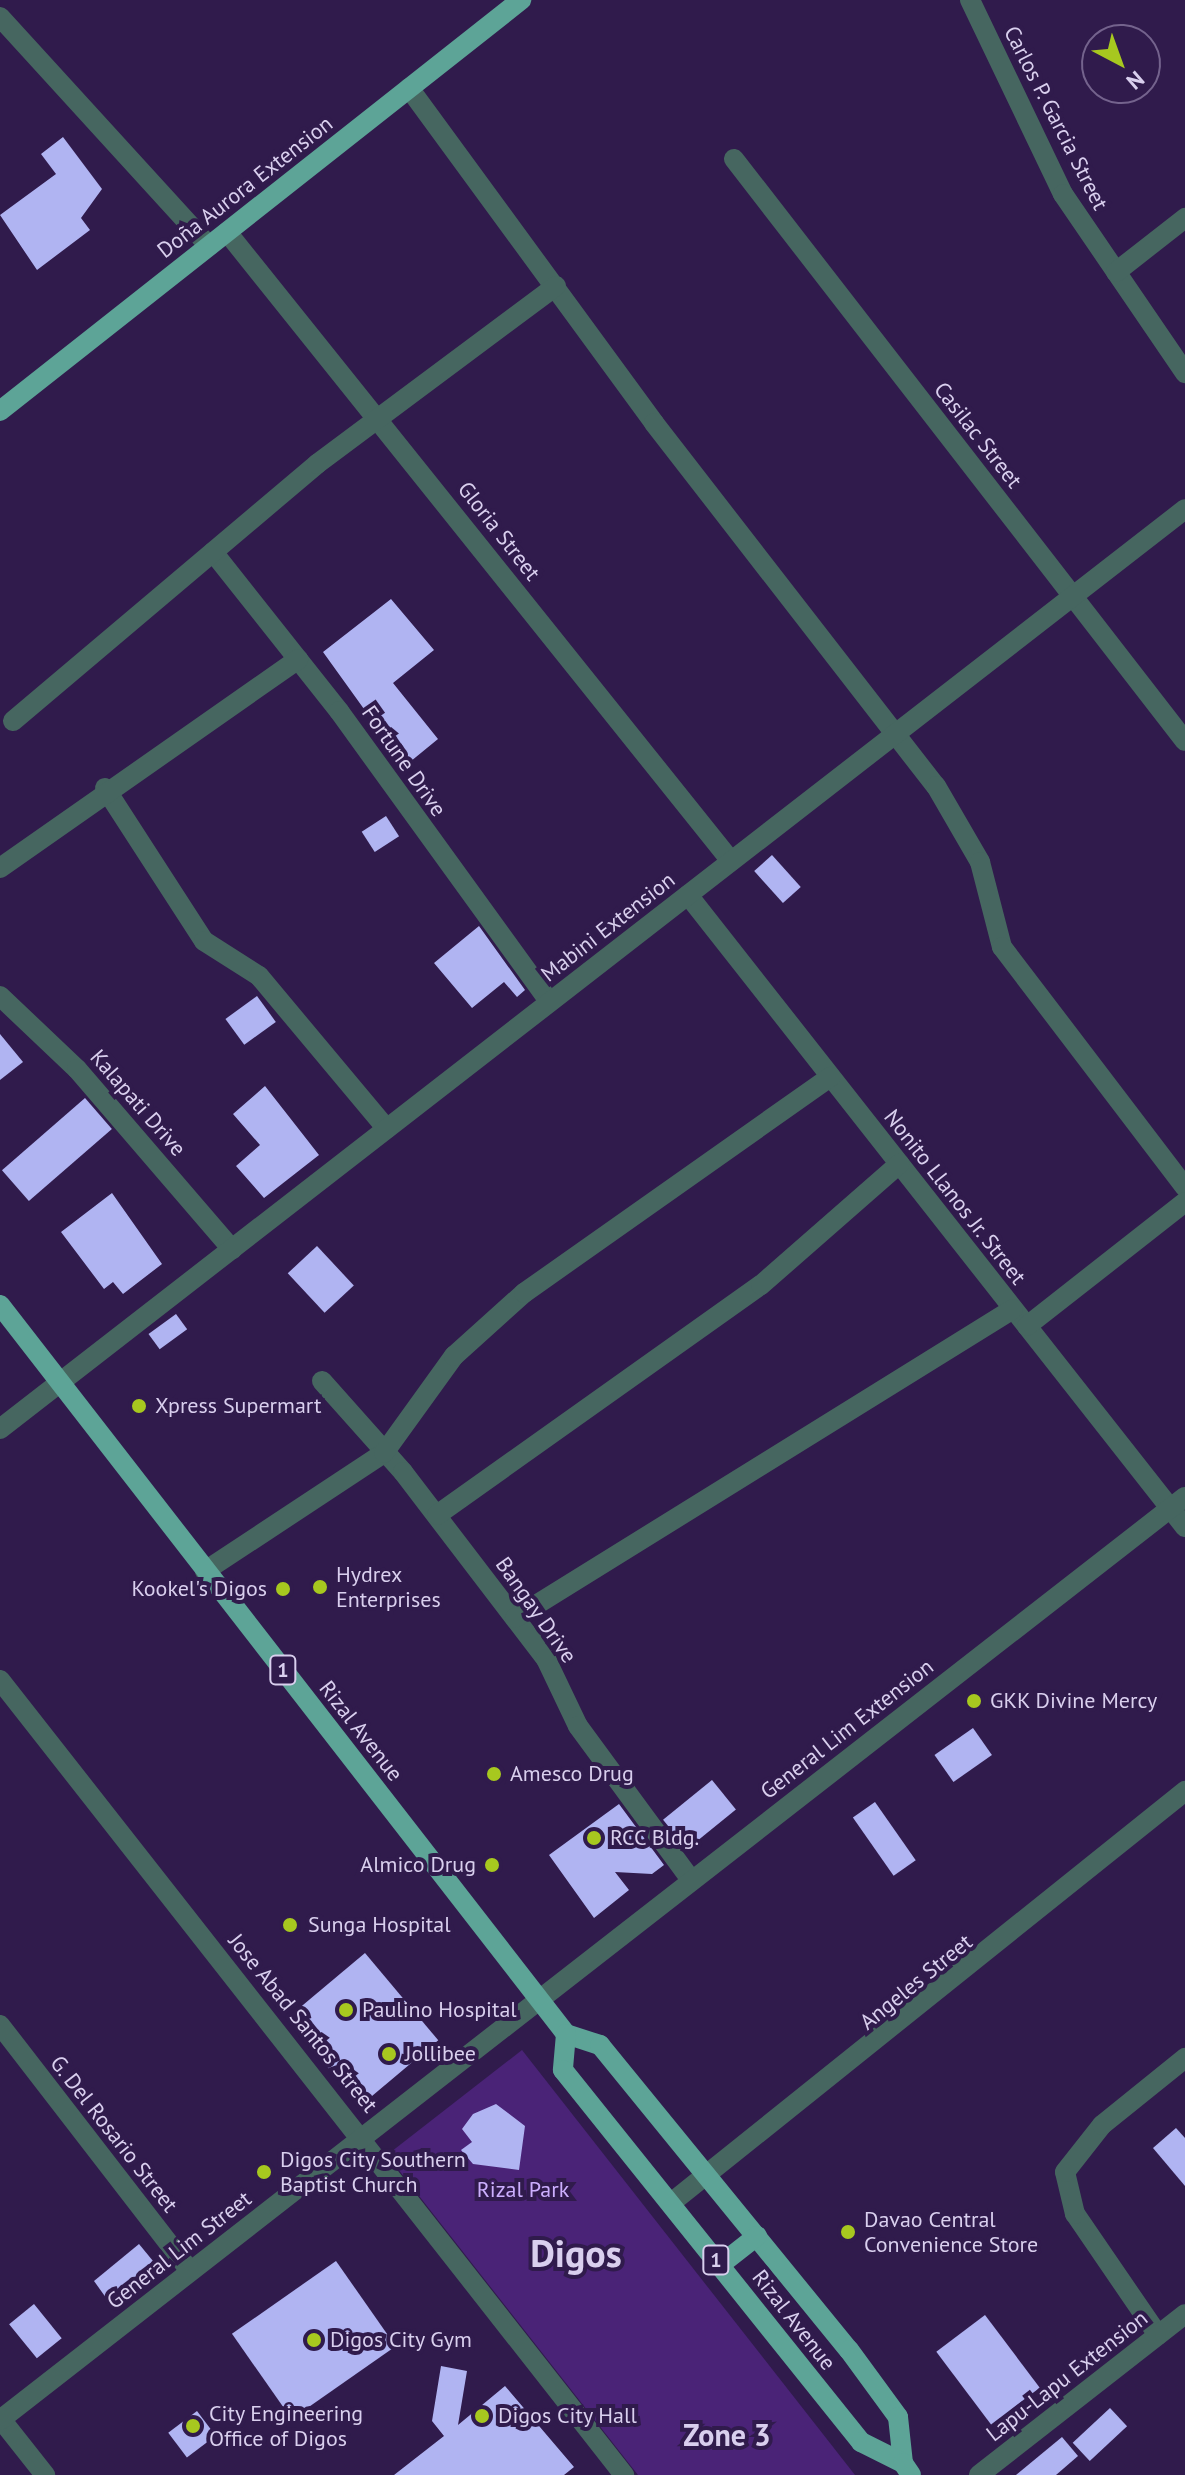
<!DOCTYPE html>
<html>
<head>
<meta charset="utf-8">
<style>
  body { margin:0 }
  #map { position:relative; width:1185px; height:2475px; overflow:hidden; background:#301b4c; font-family:"PT Sans",sans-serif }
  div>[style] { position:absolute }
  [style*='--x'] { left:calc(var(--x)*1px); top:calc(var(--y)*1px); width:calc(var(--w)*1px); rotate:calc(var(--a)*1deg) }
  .green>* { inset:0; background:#4a2377 }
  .building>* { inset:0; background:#b0b4f2; transform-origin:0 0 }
  .minor>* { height:20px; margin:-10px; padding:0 10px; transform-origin:10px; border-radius:10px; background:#466660 }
  .major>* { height:20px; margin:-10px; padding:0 10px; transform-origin:10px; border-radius:10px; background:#5da497 }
  .dots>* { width:22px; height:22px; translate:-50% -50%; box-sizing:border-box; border:4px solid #301b4c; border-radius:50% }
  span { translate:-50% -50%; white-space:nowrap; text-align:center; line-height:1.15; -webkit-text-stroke:8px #301b4c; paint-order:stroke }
  .shield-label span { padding:2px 6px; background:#301b4c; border:2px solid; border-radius:6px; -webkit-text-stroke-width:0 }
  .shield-label { font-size:20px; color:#d9cfee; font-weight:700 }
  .street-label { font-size:22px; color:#d9cfee }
  .poi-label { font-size:22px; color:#d9cfee }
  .left { translate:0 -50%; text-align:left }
  .right { translate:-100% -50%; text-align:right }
  .park-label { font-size:22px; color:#ccaffe }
  .district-label { font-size:30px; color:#d9cfee; font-weight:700 }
  .town-label { font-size:38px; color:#d9cfee; font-weight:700 }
  .north { position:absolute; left:1081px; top:24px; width:80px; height:80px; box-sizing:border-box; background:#301b4c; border:2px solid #74638d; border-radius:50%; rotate:139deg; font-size:22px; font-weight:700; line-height:32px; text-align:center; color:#d9cfee }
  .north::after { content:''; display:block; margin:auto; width:28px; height:36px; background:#a7c81f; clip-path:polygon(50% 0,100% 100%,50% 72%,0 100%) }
</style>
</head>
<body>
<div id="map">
  <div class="green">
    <div style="clip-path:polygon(522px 2050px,855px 2475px,638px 2475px,387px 2155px)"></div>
  </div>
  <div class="building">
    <div style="clip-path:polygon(63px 137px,102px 189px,81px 218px,90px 230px,37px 270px,0 215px,56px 174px,41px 154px)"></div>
    <div style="clip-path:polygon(391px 599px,434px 650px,393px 683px,438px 739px,405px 766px,323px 652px)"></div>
    <div style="left:386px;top:816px;width:24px;height:29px;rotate:57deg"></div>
    <div style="left:772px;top:855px;width:43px;height:24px;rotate:48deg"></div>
    <div style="clip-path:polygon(479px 926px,525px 990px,517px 997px,504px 982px,472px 1008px,434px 963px)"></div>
    <div style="left:257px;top:996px;width:32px;height:39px;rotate:54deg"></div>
    <div style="clip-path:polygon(0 1034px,23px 1062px,0 1080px)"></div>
    <div style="clip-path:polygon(265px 1086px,319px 1155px,264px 1198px,236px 1166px,260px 1145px,233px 1114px)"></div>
    <div style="left:85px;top:1098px;width:41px;height:110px;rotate:49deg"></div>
    <div style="clip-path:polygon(112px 1193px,162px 1264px,123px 1294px,113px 1282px,104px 1289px,61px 1232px)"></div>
    <div style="left:317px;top:1246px;width:54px;height:40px;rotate:47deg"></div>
    <div style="left:176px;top:1314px;width:19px;height:34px;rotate:54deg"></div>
    <div style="left:973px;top:1728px;width:33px;height:47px;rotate:55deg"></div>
    <div style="left:712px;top:1780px;width:38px;height:63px;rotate:51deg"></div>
    <div style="left:875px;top:1802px;width:71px;height:27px;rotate:55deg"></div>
    <div style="clip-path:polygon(619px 1804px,664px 1865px,652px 1874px,615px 1872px,629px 1890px,594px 1918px,549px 1855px)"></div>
    <div style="left:365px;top:1953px;width:114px;height:102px;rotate:50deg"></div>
    <div style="clip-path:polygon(496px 2104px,525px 2126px,519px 2170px,473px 2164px,461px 2150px,472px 2142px,462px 2129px,473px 2114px)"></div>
    <div style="clip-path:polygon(1176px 2128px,1185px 2138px,1185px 2186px,1153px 2148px)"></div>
    <div style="clip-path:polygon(139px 2244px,153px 2261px,109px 2302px,94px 2281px)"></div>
    <div style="left:336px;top:2261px;width:104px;height:127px;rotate:55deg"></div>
    <div style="left:34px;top:2304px;width:44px;height:32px;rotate:51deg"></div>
    <div style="left:985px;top:2315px;width:91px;height:61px;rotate:53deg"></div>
    <div style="clip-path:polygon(441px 2366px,467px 2371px,458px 2425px,505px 2386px,574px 2467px,564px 2475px,394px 2475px,444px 2436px,432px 2421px)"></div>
    <div style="left:1110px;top:2408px;width:25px;height:51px;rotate:47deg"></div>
    <div style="left:197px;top:2411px;width:31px;height:36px;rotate:53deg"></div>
    <div style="clip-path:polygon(1062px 2437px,1078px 2456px,1056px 2475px,1016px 2475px)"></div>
  </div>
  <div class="minor">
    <div style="--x:970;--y:0;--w:215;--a:64.4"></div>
    <div style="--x:1063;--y:194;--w:217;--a:55.7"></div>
    <div style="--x:0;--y:17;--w:310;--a:47.6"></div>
    <div style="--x:409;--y:88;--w:415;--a:53.8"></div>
    <div style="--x:654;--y:423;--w:460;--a:52.2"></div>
    <div style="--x:936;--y:786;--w:88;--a:59.9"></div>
    <div style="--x:980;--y:862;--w:88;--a:75.5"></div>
    <div style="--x:1002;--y:947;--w:302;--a:52.7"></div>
    <div style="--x:734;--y:159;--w:736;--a:52.23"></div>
    <div style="--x:227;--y:232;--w:806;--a:51.3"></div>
    <div style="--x:1116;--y:272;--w:88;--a:-38"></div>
    <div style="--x:213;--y:552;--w:203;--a:51.6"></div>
    <div style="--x:339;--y:711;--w:359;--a:54.1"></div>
    <div style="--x:13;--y:721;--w:398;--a:-40.2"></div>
    <div style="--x:317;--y:464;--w:298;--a:-36.7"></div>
    <div style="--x:105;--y:788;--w:182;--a:57.1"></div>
    <div style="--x:204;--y:941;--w:65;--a:32.5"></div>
    <div style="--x:259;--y:976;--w:199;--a:50.1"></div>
    <div style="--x:0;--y:868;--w:364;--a:-35"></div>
    <div style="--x:688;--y:895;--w:804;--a:51.82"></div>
    <div style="--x:0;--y:996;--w:106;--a:43.5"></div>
    <div style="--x:77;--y:1069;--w:238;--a:49.3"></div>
    <div style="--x:1027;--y:1326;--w:201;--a:-38.1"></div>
    <div style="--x:322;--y:1381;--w:122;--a:48.3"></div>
    <div style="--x:403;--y:1472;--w:235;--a:52.6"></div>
    <div style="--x:546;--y:1659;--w:74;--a:64.5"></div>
    <div style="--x:578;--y:1726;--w:192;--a:53.7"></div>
    <div style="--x:0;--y:1429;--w:1500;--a:-37.82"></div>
    <div style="--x:437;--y:1515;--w:397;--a:-35.4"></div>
    <div style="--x:761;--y:1285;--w:184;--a:-41.2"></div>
    <div style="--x:205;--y:1571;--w:214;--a:-33.4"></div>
    <div style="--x:384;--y:1453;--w:120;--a:-54.2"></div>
    <div style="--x:454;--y:1356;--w:94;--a:-42"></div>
    <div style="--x:524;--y:1293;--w:375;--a:-35.2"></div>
    <div style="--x:515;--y:1618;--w:586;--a:-31.82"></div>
    <div style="--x:0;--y:1680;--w:1011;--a:51.87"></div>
    <div style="--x:0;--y:2025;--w:311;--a:52.3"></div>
    <div style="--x:671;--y:2203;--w:659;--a:-38.71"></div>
    <div style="--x:1158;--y:2335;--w:147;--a:-124.4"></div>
    <div style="--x:1075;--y:2214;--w:43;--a:-103.4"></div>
    <div style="--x:1065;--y:2172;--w:60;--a:-51.8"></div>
    <div style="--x:1102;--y:2125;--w:107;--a:-38.9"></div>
    <div style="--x:0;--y:2418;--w:73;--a:51.7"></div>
    <div style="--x:0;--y:2420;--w:1502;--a:-37.92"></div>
    <div style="--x:979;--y:2475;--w:261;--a:-38"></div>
  </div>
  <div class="major">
    <div style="--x:0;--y:411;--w:664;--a:-38.27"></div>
    <div style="--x:0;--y:1305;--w:923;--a:52.17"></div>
    <div style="--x:566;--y:2034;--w:36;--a:18"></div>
    <div style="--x:600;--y:2045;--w:394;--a:50.8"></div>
    <div style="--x:849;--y:2350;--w:83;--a:53.8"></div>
    <div style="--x:898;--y:2417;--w:46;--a:83.8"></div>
    <div style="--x:566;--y:2034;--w:36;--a:95"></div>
    <div style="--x:563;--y:2070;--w:477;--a:51.3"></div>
    <div style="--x:861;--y:2442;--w:47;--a:26.6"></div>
    <div style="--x:903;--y:2463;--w:14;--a:56"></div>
    <div style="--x:720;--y:2265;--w:47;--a:-38.1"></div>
  </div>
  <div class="dots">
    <div style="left:139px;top:1406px;background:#a7c81f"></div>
    <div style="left:320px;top:1587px;background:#a7c81f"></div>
    <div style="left:283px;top:1589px;background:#a7c81f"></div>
    <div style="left:974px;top:1701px;background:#a7c81f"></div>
    <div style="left:494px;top:1774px;background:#a7c81f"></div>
    <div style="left:594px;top:1838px;background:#a7c81f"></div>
    <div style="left:492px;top:1865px;background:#a7c81f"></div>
    <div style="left:290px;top:1925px;background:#a7c81f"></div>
    <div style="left:346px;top:2010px;background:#a7c81f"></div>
    <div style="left:389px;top:2054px;background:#a7c81f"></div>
    <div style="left:264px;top:2172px;background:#a7c81f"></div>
    <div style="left:848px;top:2232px;background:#a7c81f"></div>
    <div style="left:314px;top:2340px;background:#a7c81f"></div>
    <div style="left:482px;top:2416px;background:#a7c81f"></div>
    <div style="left:193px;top:2426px;background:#a7c81f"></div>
  </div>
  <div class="shield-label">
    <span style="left:283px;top:1670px">1</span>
    <span style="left:716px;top:2260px">1</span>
  </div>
  <div class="street-label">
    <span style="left:1056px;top:118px;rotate:63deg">Carlos P. Garcia Street</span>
    <span style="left:245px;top:187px;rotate:-38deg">Doña Aurora Extension</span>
    <span style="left:978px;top:435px;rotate:52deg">Casilac Street</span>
    <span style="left:499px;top:531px;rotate:52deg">Gloria Street</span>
    <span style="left:404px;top:761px;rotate:55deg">Fortune Drive</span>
    <span style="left:608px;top:927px;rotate:-38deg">Mabini Extension</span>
    <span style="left:138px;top:1103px;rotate:49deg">Kalapati Drive</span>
    <span style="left:955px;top:1197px;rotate:52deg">Nonito Llanos Jr. Street</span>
    <span style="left:536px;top:1610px;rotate:55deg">Bangay Drive</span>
    <span style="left:847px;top:1729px;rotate:-38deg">General Lim Extension</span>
    <span style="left:361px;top:1731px;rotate:52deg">Rizal Avenue</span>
    <span style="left:916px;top:1982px;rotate:-39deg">Angeles Street</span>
    <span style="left:303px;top:2023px;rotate:51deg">Jose Abad Santos Street</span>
    <span style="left:114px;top:2134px;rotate:52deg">G. Del Rosario Street</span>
    <span style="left:179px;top:2250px;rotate:-38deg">General Lim Street</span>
    <span style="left:794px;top:2320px;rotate:52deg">Rizal Avenue</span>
    <span style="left:1067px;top:2376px;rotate:-38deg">Lapu-Lapu Extension</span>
  </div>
  <div class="poi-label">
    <span class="left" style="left:155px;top:1406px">Xpress Supermart</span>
    <span class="left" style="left:336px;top:1587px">Hydrex<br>Enterprises</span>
    <span class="right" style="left:267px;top:1589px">Kookel's Digos</span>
    <span class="left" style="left:990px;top:1701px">GKK Divine Mercy</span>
    <span class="left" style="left:510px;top:1774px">Amesco Drug</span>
    <span class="left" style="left:610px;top:1838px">RCC Bldg.</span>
    <span class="right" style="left:476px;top:1865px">Almico Drug</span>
    <span class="left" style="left:308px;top:1925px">Sunga Hospital</span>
    <span class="left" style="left:362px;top:2010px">Paulino Hospital</span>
    <span class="left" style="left:405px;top:2054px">Jollibee</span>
    <span class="left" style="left:280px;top:2172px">Digos City Southern<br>Baptist Church</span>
    <span class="left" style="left:864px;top:2232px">Davao Central<br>Convenience Store</span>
    <span class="left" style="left:330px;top:2340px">Digos City Gym</span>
    <span class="left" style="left:209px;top:2426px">City Engineering<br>Office of Digos</span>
    <span class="left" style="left:498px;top:2416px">Digos City Hall</span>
  </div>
  <div class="park-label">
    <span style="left:523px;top:2190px">Rizal Park</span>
  </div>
  <div class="district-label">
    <span style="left:727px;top:2435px">Zone 3</span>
  </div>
  <div class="town-label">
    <span style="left:576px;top:2253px">Digos</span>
  </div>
  <div class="north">N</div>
</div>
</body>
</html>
